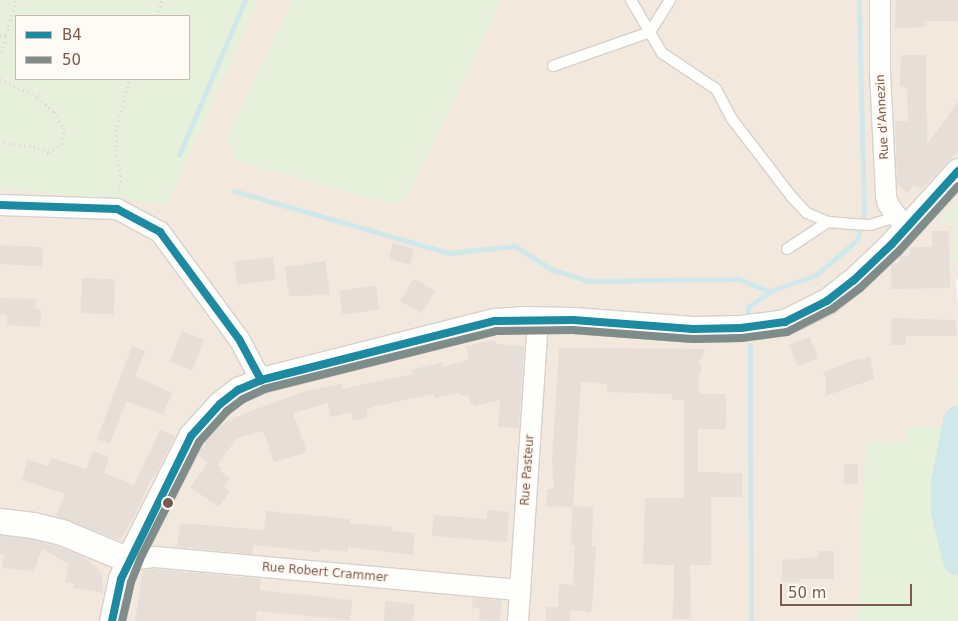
<!DOCTYPE html>
<html>
<head>
<meta charset="utf-8">
<style>
  body { margin:0 }
  #map { position:relative; width:958px; height:621px; overflow:hidden; background:#f9f5f0; font-family:"DejaVu Sans",sans-serif }
  div>[style] { position:absolute }
  [style*='--x'] { left:calc(var(--x)*1px); top:calc(var(--y)*1px); width:calc(var(--w)*1px); rotate:calc(var(--a)*1deg) }
  .residential>* { inset:0; background:#f2e8de }
  .green>* { inset:0; background:#e7f0db }
  .stream>* { height:5px; margin:-2.5px; padding:0 2.5px; transform-origin:2.5px; border-radius:2.5px; background:#d0e8ea }
  .river>* { height:31px; margin:-15.5px; padding:0 15.5px; transform-origin:15.5px; border-radius:15.5px; background:#d0e8ea }
  .building>* { inset:0; background:#e6ded7; transform-origin:0 0 }
  .path>* { height:3px; margin-top:-1.5px; transform-origin:0; background:repeating-linear-gradient(90deg,#dcd5d0 0 1px,transparent 0 5px) }
  .roads { filter:drop-shadow(1px 0 #d7d1cb) drop-shadow(-1px 0 #d7d1cb) drop-shadow(0 1px #d7d1cb) drop-shadow(0 -1px #d7d1cb) }
  .service>* { height:10px; margin:-5px; padding:0 5px; transform-origin:5px; border-radius:5px; background:#fefefd }
  .minor>* { height:20px; margin:-10px; padding:0 10px; transform-origin:10px; border-radius:10px; background:#fefefd }
  .tertiary>* { height:25px; margin:-12.5px; padding:0 12.5px; transform-origin:12.5px; border-radius:12.5px; background:#fefefd }
  .bus-1>* { height:8px; margin:-4px; padding:0 4px; transform-origin:4px; border-radius:4px; background:#1c8aa1 }
  .bus-2>* { height:8px; margin:-4px; padding:0 4px; transform-origin:4px; border-radius:4px; background:#808c89 }
  .dots>* { width:14px; height:14px; translate:-50% -50%; box-sizing:border-box; border:2px solid #fffaf3; border-radius:50% }
  span { translate:-50% -50%; white-space:nowrap; text-align:center; line-height:1.15; -webkit-text-stroke:4.5px #fffaf3; paint-order:stroke }
  .street-label { font-size:12px; color:#7a5c4d }
  .legend { position:absolute; left:15px; top:15px; width:175px; height:65px; box-sizing:border-box; background:#fffaf3; border:1px solid #cabbb1; margin:0; padding:6px 9px; list-style:none; font-size:15px; color:#7a5c4d }
  .legend li { display:flex; align-items:center; gap:10px; height:25px }
  .legend b { width:25px; border:1px solid #cabbb1 }
  .scale { position:absolute; left:780px; top:584px; width:132px; height:22px; box-sizing:border-box; border:2px solid #7a5c4d; border-top:0; padding-left:6px; font-size:15px; line-height:18px; white-space:nowrap; color:#7a5c4d; -webkit-text-stroke:4px #fffaf3; paint-order:stroke }
</style>
</head>
<body>
<div id="map">
  <div class="residential">
    <div style="clip-path:polygon(evenodd,0 0,958px 0,958px 198px,938px 222px,953px 226px,952px 259px,956px 260px,958px 272px,958px 279px,955px 280px,958px 307px,958px 372px,955px 408px,951px 427px,906px 428px,907px 441px,860px 547px,858px 621px,0 621px,0 0,16px 16px,189px 16px,189px 79px,16px 79px,16px 16px)"></div>
  </div>
  <div class="green">
    <div style="clip-path:polygon(evenodd,0 0,257px 0,238px 48px,167px 204px,0 189px,0 0,16px 16px,189px 16px,189px 79px,16px 79px,16px 16px)"></div>
    <div style="clip-path:polygon(292px 0,502px 0,407px 198px,391px 204px,236px 161px,227px 138px)"></div>
    <div style="clip-path:polygon(958px 198px,958px 272px,956px 260px,952px 259px,953px 226px,938px 222px)"></div>
    <div style="clip-path:polygon(958px 372px,958px 621px,858px 621px,860px 547px,866px 443px,907px 441px,906px 427px,951px 427px)"></div>
  </div>
  <div class="stream">
    <div style="--x:179;--y:155;--w:168;--a:-66.9"></div>
    <div style="--x:234;--y:191;--w:224;--a:16.1"></div>
    <div style="--x:449;--y:253;--w:66;--a:-6.1"></div>
    <div style="--x:515;--y:246;--w:45;--a:32.3"></div>
    <div style="--x:553;--y:270;--w:38;--a:17"></div>
    <div style="--x:589;--y:281;--w:149;--a:-0.8"></div>
    <div style="--x:738;--y:279;--w:34;--a:21"></div>
    <div style="--x:748;--y:320;--w:13;--a:-90"></div>
    <div style="--x:748;--y:307;--w:27;--a:-36"></div>
    <div style="--x:770;--y:291;--w:49;--a:-19.2"></div>
    <div style="--x:816;--y:275;--w:54;--a:-40.5"></div>
    <div style="--x:857;--y:240;--w:29;--a:-76"></div>
    <div style="--x:864;--y:212;--w:212;--a:-91.4"></div>
    <div style="--x:750;--y:345;--w:276;--a:89.8"></div>
  </div>
  <div class="river">
    <div style="--x:958;--y:421;--w:63;--a:101"></div>
    <div style="--x:946;--y:483;--w:28;--a:90"></div>
    <div style="--x:946;--y:511;--w:50;--a:76.2"></div>
  </div>
  <div class="building">
    <div style="clip-path:polygon(896px 0,958px 0,958px 21px,925px 21px,924px 27px,895px 28px)"></div>
    <div style="clip-path:polygon(901px 55px,926px 55px,927px 144px,958px 102px,958px 151px,921px 189px,914px 185px,907px 193px,897px 183px,896px 148px,895px 121px,908px 121px,907px 87px,900px 87px)"></div>
    <div style="clip-path:polygon(932px 231px,949px 231px,950px 288px,891px 289px,891px 264px,899px 263px,900px 256px,909px 256px,910px 247px,932px 247px)"></div>
    <div style="left:393px;top:243px;width:22px;height:16px;rotate:16deg"></div>
    <div style="left:0;top:245px;width:43px;height:19px;rotate:3deg"></div>
    <div style="left:273px;top:257px;width:23px;height:39px;rotate:83deg"></div>
    <div style="clip-path:polygon(325px 261px,330px 295px,289px 296px,285px 267px)"></div>
    <div style="left:82px;top:278px;width:33px;height:35px;rotate:2deg"></div>
    <div style="clip-path:polygon(417px 280px,435px 291px,422px 313px,400px 301px,412px 281px)"></div>
    <div style="left:376px;top:286px;width:24px;height:37px;rotate:83deg"></div>
    <div style="clip-path:polygon(0 298px,37px 299px,35px 308px,41px 310px,40px 327px,7px 325px,7px 315px,0 314px)"></div>
    <div style="clip-path:polygon(891px 318px,955px 320px,957px 336px,906px 336px,906px 345px,891px 345px)"></div>
    <div style="left:182px;top:331px;width:24px;height:33px;rotate:22deg"></div>
    <div style="left:810px;top:337px;width:23px;height:22px;rotate:70deg"></div>
    <div style="clip-path:polygon(495px 340px,496px 344px,524px 346px,519px 428px,498px 427px,500px 400px,474px 406px,473px 403px,470px 404px,468px 395px,461px 396px,460px 393px,434px 398px,433px 394px,377px 406px,366px 409px,368px 417px,353px 421px,351px 412px,331px 417px,328px 403px,293px 413px,307px 452px,274px 462px,263px 431px,237px 438px,217px 465px,222px 468px,221px 472px,230px 478px,224px 486px,230px 491px,219px 507px,190px 487px,208px 462px,197px 455px,210px 436px,219px 426px,243px 414px,306px 391px,341px 384px,342px 389px,412px 374px,411px 370px,442px 362px,443px 367px,469px 360px,466px 346px)"></div>
    <div style="clip-path:polygon(132px 346px,145px 351px,135px 376px,172px 393px,163px 415px,126px 401px,110px 444px,97px 439px)"></div>
    <div style="clip-path:polygon(559px 348px,705px 349px,699px 363px,702px 368px,699px 376px,699px 394px,726px 394px,726px 419px,725px 429px,698px 429px,698px 472px,742px 473px,742px 497px,711px 497px,711px 565px,690px 565px,691px 619px,673px 619px,674px 565px,643px 564px,645px 498px,684px 498px,684px 400px,672px 400px,672px 394px,607px 392px,607px 384px,581px 382px,573px 506px,593px 507px,592px 546px,596px 546px,593px 595px,591px 612px,570px 610px,570px 621px,546px 621px,546px 607px,558px 607px,559px 584px,573px 585px,575px 545px,571px 545px,572px 507px,546px 506px,547px 489px,554px 489px,552px 460px)"></div>
    <div style="clip-path:polygon(870px 357px,874px 379px,825px 396px,826px 379px,823px 372px,855px 360px)"></div>
    <div style="clip-path:polygon(160px 430px,175px 436px,154px 478px,152px 477px,137px 511px,122px 537px,117px 539px,56px 516px,65px 494px,22px 480px,28px 460px,48px 466px,51px 458px,86px 469px,93px 451px,109px 457px,104px 473px,134px 485px)"></div>
    <div style="left:844px;top:464px;width:14px;height:20px"></div>
    <div style="clip-path:polygon(487px 510px,509px 512px,507px 542px,432px 536px,434px 515px,487px 519px)"></div>
    <div style="clip-path:polygon(266px 511px,351px 519px,350px 523px,392px 527px,392px 531px,415px 533px,413px 555px,348px 547px,348px 552px,320px 549px,320px 552px,253px 545px,252px 554px,177px 547px,180px 523px,264px 530px)"></div>
    <div style="clip-path:polygon(0 535px,30px 539px,59px 547px,84px 557px,102px 573px,103px 593px,73px 588px,74px 583px,65px 582px,69px 564px,42px 549px,34px 571px,2px 568px,4px 554px,0 554px)"></div>
    <div style="clip-path:polygon(819px 551px,834px 551px,834px 579px,799px 579px,799px 582px,782px 582px,782px 560px,819px 557px)"></div>
    <div style="clip-path:polygon(155px 569px,261px 579px,260px 590px,352px 600px,350px 620px,257px 611px,256px 621px,135px 621px,143px 570px)"></div>
    <div style="clip-path:polygon(473px 598px,502px 600px,500px 621px,479px 620px,480px 608px,472px 607px)"></div>
    <div style="clip-path:polygon(385px 601px,415px 604px,413px 621px,384px 621px)"></div>
  </div>
  <div class="path">
    <div style="--x:156;--y:16;--w:17;--a:-69"></div>
    <div style="--x:0;--y:36;--w:6;--a:-9"></div>
    <div style="--x:6;--y:35;--w:36;--a:-74"></div>
    <div style="--x:0;--y:57;--w:23;--a:-75"></div>
    <div style="--x:0;--y:79;--w:42;--a:25.3"></div>
    <div style="--x:38;--y:97;--w:22;--a:43"></div>
    <div style="--x:54;--y:112;--w:19;--a:58"></div>
    <div style="--x:64;--y:128;--w:15;--a:98"></div>
    <div style="--x:62;--y:143;--w:17;--a:144"></div>
    <div style="--x:48;--y:153;--w:14;--a:-155"></div>
    <div style="--x:35;--y:147;--w:35;--a:-172"></div>
    <div style="--x:119;--y:191;--w:16;--a:-83"></div>
    <div style="--x:121;--y:175;--w:25;--a:-102"></div>
    <div style="--x:116;--y:151;--w:25;--a:-88"></div>
    <div style="--x:117;--y:126;--w:49;--a:-74.5"></div>
  </div>
  <div class="roads">
    <div class="service">
      <div style="--x:631;--y:0;--w:61;--a:59.7"></div>
      <div style="--x:662;--y:53;--w:65;--a:33.7"></div>
      <div style="--x:716;--y:89;--w:34;--a:62"></div>
      <div style="--x:732;--y:119;--w:97;--a:52.5"></div>
      <div style="--x:791;--y:196;--w:23;--a:47"></div>
      <div style="--x:807;--y:213;--w:23;--a:23"></div>
      <div style="--x:828;--y:222;--w:24;--a:5"></div>
      <div style="--x:852;--y:224;--w:18;--a:3"></div>
      <div style="--x:870;--y:225;--w:28;--a:-17"></div>
      <div style="--x:553;--y:66;--w:103;--a:-19.3"></div>
      <div style="--x:650;--y:32;--w:38;--a:-58"></div>
      <div style="--x:787;--y:249;--w:49;--a:-33.4"></div>
    </div>
    <div class="minor">
      <div style="--x:880;--y:0;--w:72;--a:90"></div>
      <div style="--x:880;--y:72;--w:124;--a:87.2"></div>
      <div style="--x:886;--y:196;--w:8;--a:76"></div>
      <div style="--x:888;--y:204;--w:16;--a:55"></div>
      <div style="--x:897;--y:217;--w:14;--a:36"></div>
      <div style="--x:0;--y:205;--w:117;--a:2"></div>
      <div style="--x:117;--y:209;--w:49;--a:28.1"></div>
      <div style="--x:160;--y:232;--w:133;--a:53.6"></div>
      <div style="--x:239;--y:339;--w:47;--a:61.8"></div>
      <div style="--x:129;--y:560;--w:26;--a:-7"></div>
      <div style="--x:155;--y:557;--w:367;--a:5.2"></div>
      <div style="--x:518;--y:621;--w:303;--a:-86.2"></div>
    </div>
    <div class="tertiary">
      <div style="--x:0;--y:521;--w:33;--a:7"></div>
      <div style="--x:33;--y:525;--w:32;--a:14"></div>
      <div style="--x:64;--y:533;--w:70;--a:22.6"></div>
      <div style="--x:112;--y:621;--w:43;--a:-77.9"></div>
      <div style="--x:121;--y:579;--w:30;--a:-67"></div>
      <div style="--x:133;--y:551;--w:129;--a:-63.2"></div>
      <div style="--x:191;--y:436;--w:43;--a:-47.8"></div>
      <div style="--x:220;--y:404;--w:23;--a:-38"></div>
      <div style="--x:238;--y:390;--w:25;--a:-23"></div>
      <div style="--x:261;--y:380;--w:241;--a:-14.2"></div>
      <div style="--x:495;--y:321;--w:27;--a:-4"></div>
      <div style="--x:522;--y:319;--w:51;--a:1.1"></div>
      <div style="--x:573;--y:320;--w:120;--a:4.3"></div>
      <div style="--x:693;--y:329;--w:48;--a:-1.2"></div>
      <div style="--x:741;--y:328;--w:44;--a:-7.8"></div>
      <div style="--x:785;--y:322;--w:47;--a:-26.6"></div>
      <div style="--x:827;--y:301;--w:33;--a:-38"></div>
      <div style="--x:853;--y:281;--w:52;--a:-43.5"></div>
      <div style="--x:891;--y:245;--w:100;--a:-47.8"></div>
    </div>
  </div>
  <div class="bus-1">
    <div style="--x:0;--y:205;--w:117;--a:2"></div>
    <div style="--x:117;--y:209;--w:49;--a:28.1"></div>
    <div style="--x:160;--y:232;--w:133;--a:53.6"></div>
    <div style="--x:239;--y:339;--w:47;--a:61.8"></div>
    <div style="--x:112;--y:621;--w:43;--a:-77.9"></div>
    <div style="--x:121;--y:579;--w:159;--a:-63.9"></div>
    <div style="--x:191;--y:436;--w:43;--a:-47.8"></div>
    <div style="--x:220;--y:404;--w:23;--a:-38"></div>
    <div style="--x:238;--y:390;--w:25;--a:-23"></div>
    <div style="--x:261;--y:380;--w:241;--a:-14.2"></div>
    <div style="--x:495;--y:321;--w:78;--a:-0.7"></div>
    <div style="--x:573;--y:320;--w:120;--a:4.3"></div>
    <div style="--x:693;--y:329;--w:48;--a:-1.2"></div>
    <div style="--x:741;--y:328;--w:44;--a:-7.8"></div>
    <div style="--x:785;--y:322;--w:47;--a:-26.6"></div>
    <div style="--x:827;--y:301;--w:33;--a:-38"></div>
    <div style="--x:853;--y:281;--w:52;--a:-43.5"></div>
    <div style="--x:891;--y:245;--w:100;--a:-47.8"></div>
  </div>
  <div class="bus-2">
    <div style="--x:122;--y:621;--w:40;--a:-77"></div>
    <div style="--x:131;--y:582;--w:29;--a:-68"></div>
    <div style="--x:142;--y:555;--w:127;--a:-63.2"></div>
    <div style="--x:199;--y:442;--w:42;--a:-47.9"></div>
    <div style="--x:227;--y:411;--w:20;--a:-37"></div>
    <div style="--x:243;--y:399;--w:23;--a:-25"></div>
    <div style="--x:264;--y:389;--w:240;--a:-14"></div>
    <div style="--x:497;--y:331;--w:76;--a:-0.8"></div>
    <div style="--x:573;--y:330;--w:120;--a:4.3"></div>
    <div style="--x:693;--y:339;--w:48;--a:-1.2"></div>
    <div style="--x:741;--y:338;--w:46;--a:-7.4"></div>
    <div style="--x:787;--y:332;--w:51;--a:-27.1"></div>
    <div style="--x:832;--y:309;--w:35;--a:-37"></div>
    <div style="--x:860;--y:288;--w:52;--a:-43.5"></div>
    <div style="--x:898;--y:252;--w:89;--a:-47.7"></div>
  </div>
  <div class="dots">
    <div style="left:168px;top:503px;background:#7a5c4d"></div>
  </div>
  <div class="street-label">
    <span style="left:883px;top:117px;rotate:-93deg">Rue d'Annezin</span>
    <span style="left:528px;top:470px;rotate:-86deg">Rue Pasteur</span>
    <span style="left:325px;top:573px;rotate:5deg">Rue Robert Crammer</span>
  </div>
  <ul class="legend">
  <li><b style="height:6px;background:#1c8aa1"></b>B4</li>
  <li><b style="height:6px;background:#808c89"></b>50</li>
  </ul>
  <div class="scale">50 m</div>
</div>
</body>
</html>
